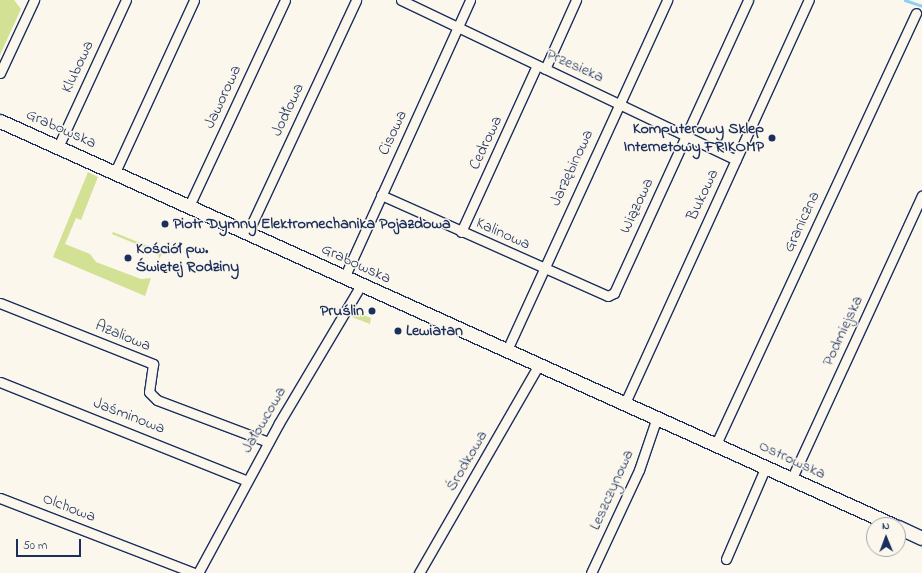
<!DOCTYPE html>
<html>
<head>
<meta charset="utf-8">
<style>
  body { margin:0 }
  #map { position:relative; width:922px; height:573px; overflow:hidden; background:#fbf7ec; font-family:"Indie Flower",sans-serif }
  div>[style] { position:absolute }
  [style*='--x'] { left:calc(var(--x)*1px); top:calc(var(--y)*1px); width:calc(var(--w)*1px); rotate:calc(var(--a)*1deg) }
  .green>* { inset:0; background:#d3e194 }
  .stream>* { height:2.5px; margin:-1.25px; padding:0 1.25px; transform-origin:1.25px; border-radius:1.25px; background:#8dd1ee }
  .roads { filter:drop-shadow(1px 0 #1b2f5e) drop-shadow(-1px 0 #1b2f5e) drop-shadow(0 1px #1b2f5e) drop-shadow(0 -1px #1b2f5e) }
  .street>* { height:9px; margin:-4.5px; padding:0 4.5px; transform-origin:4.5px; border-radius:4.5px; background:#fbf7ec }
  .secondary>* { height:13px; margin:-6.5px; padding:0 6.5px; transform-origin:6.5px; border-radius:6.5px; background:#fbf7ec }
  .dots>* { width:11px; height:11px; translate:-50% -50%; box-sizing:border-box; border:2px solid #fbf7ec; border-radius:50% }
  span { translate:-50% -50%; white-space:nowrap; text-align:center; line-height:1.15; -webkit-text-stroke:3px #fbf7ec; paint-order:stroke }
  .street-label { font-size:16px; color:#1b2f5e }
  .poi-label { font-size:16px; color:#1b2f5e; font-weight:700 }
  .right { translate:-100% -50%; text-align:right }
  .left { translate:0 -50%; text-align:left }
  .north { position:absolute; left:866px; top:517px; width:40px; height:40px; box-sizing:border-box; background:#fbf7ec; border:1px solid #a1a7b3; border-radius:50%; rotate:359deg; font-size:11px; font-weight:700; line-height:16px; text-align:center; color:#1b2f5e }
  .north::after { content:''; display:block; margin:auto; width:14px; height:18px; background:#1b2f5e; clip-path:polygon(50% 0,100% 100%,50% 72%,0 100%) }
  .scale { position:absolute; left:16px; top:539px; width:65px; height:18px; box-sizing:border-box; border:2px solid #1b2f5e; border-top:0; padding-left:5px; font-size:12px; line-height:14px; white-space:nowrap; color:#1b2f5e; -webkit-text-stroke:3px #fbf7ec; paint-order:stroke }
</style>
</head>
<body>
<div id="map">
  <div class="green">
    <div style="clip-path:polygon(0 0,14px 0,21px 9px,0 55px)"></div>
    <div style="clip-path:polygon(88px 172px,98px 177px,81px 220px,76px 218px,65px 244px,90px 254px,96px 262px,141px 279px,151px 278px,145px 296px,53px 257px)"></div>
    <div style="clip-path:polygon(113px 232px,163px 252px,159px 259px,158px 253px,112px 234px)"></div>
    <div style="clip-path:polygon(358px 313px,371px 318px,370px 324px,352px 317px)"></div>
  </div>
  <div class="stream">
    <div style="--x:905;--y:0;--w:18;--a:19"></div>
  </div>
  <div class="roads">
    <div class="street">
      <div style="--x:401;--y:0;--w:371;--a:25.5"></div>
      <div style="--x:545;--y:69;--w:76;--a:-65.8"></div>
      <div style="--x:0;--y:73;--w:81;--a:-65"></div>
      <div style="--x:58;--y:147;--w:162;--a:-65.2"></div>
      <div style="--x:115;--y:172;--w:189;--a:-65.3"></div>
      <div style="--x:381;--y:195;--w:248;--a:24"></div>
      <div style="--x:608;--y:296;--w:7;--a:-27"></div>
      <div style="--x:614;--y:293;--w:322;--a:-65.4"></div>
      <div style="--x:189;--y:206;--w:227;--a:-65"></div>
      <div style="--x:248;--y:232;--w:256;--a:-65"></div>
      <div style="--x:461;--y:232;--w:183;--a:-65.5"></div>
      <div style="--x:344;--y:278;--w:305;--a:-65.6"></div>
      <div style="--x:0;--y:303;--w:165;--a:21.7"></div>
      <div style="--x:153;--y:364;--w:28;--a:98"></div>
      <div style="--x:149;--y:392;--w:11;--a:45"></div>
      <div style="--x:157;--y:400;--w:119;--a:20.7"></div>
      <div style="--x:507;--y:350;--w:385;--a:-65.4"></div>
      <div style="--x:0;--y:382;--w:266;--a:21.8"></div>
      <div style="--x:625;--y:403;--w:443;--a:-65.5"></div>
      <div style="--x:716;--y:444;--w:475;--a:-65.1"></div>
      <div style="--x:792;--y:478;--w:311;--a:-65.3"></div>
      <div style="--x:0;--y:498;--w:208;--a:21.1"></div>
      <div style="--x:726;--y:559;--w:101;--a:-66.7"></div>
      <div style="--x:198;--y:573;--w:170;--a:-61.6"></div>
      <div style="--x:279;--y:423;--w:161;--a:-59.3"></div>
      <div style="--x:419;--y:573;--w:241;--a:-60.1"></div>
      <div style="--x:591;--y:573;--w:114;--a:-65"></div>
      <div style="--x:639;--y:470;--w:56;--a:-71.2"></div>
    </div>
    <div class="secondary">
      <div style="--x:0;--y:121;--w:980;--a:24.34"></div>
      <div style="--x:898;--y:527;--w:26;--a:25"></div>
    </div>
  </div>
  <div class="dots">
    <div style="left:772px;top:138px;background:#1b2f5e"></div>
    <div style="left:165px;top:224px;background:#1b2f5e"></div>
    <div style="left:128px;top:258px;background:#1b2f5e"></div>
    <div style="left:372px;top:311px;background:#1b2f5e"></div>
    <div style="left:398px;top:331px;background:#1b2f5e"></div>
  </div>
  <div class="street-label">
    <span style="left:575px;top:66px;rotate:24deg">Przesieka</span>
    <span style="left:78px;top:67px;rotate:-65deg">Klubowa</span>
    <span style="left:223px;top:97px;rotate:-65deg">Jaworowa</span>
    <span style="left:288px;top:110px;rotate:-65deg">Jodłowa</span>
    <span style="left:61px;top:129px;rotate:24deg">Grabowska</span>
    <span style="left:393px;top:133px;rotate:-65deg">Cisowa</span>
    <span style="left:486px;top:143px;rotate:-65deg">Cedrowa</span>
    <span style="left:572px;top:168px;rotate:-65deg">Jarzębinowa</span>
    <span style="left:703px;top:195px;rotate:-65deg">Bukowa</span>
    <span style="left:637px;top:206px;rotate:-65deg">Wiązowa</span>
    <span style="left:802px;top:222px;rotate:-65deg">Graniczna</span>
    <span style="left:503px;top:234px;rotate:24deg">Kalinowa</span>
    <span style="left:356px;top:264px;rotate:25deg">Grabowska</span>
    <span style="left:843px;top:331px;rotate:-65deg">Podmiejska</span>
    <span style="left:123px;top:336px;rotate:22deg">Azaliowa</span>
    <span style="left:129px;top:416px;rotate:21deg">Jaśminowa</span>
    <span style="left:264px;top:420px;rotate:-60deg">Jałowcowa</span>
    <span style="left:792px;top:460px;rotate:25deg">Ostrowska</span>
    <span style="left:467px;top:461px;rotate:-60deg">Środkowa</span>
    <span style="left:612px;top:490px;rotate:-66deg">Leszczynowa</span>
    <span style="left:69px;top:508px;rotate:21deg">Olchowa</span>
  </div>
  <div class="poi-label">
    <span class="right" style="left:764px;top:138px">Komputerowy Sklep<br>Internetowy FRIKOMP</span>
    <span class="left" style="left:173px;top:224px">Piotr Dymny Elektromechanika Pojazdowa</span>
    <span class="left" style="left:136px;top:258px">Kościół pw.<br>Świętej Rodziny</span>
    <span class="right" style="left:364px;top:311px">Pruślin</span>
    <span class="left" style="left:406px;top:331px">Lewiatan</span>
  </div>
  <div class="north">N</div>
  <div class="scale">50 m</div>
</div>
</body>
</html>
